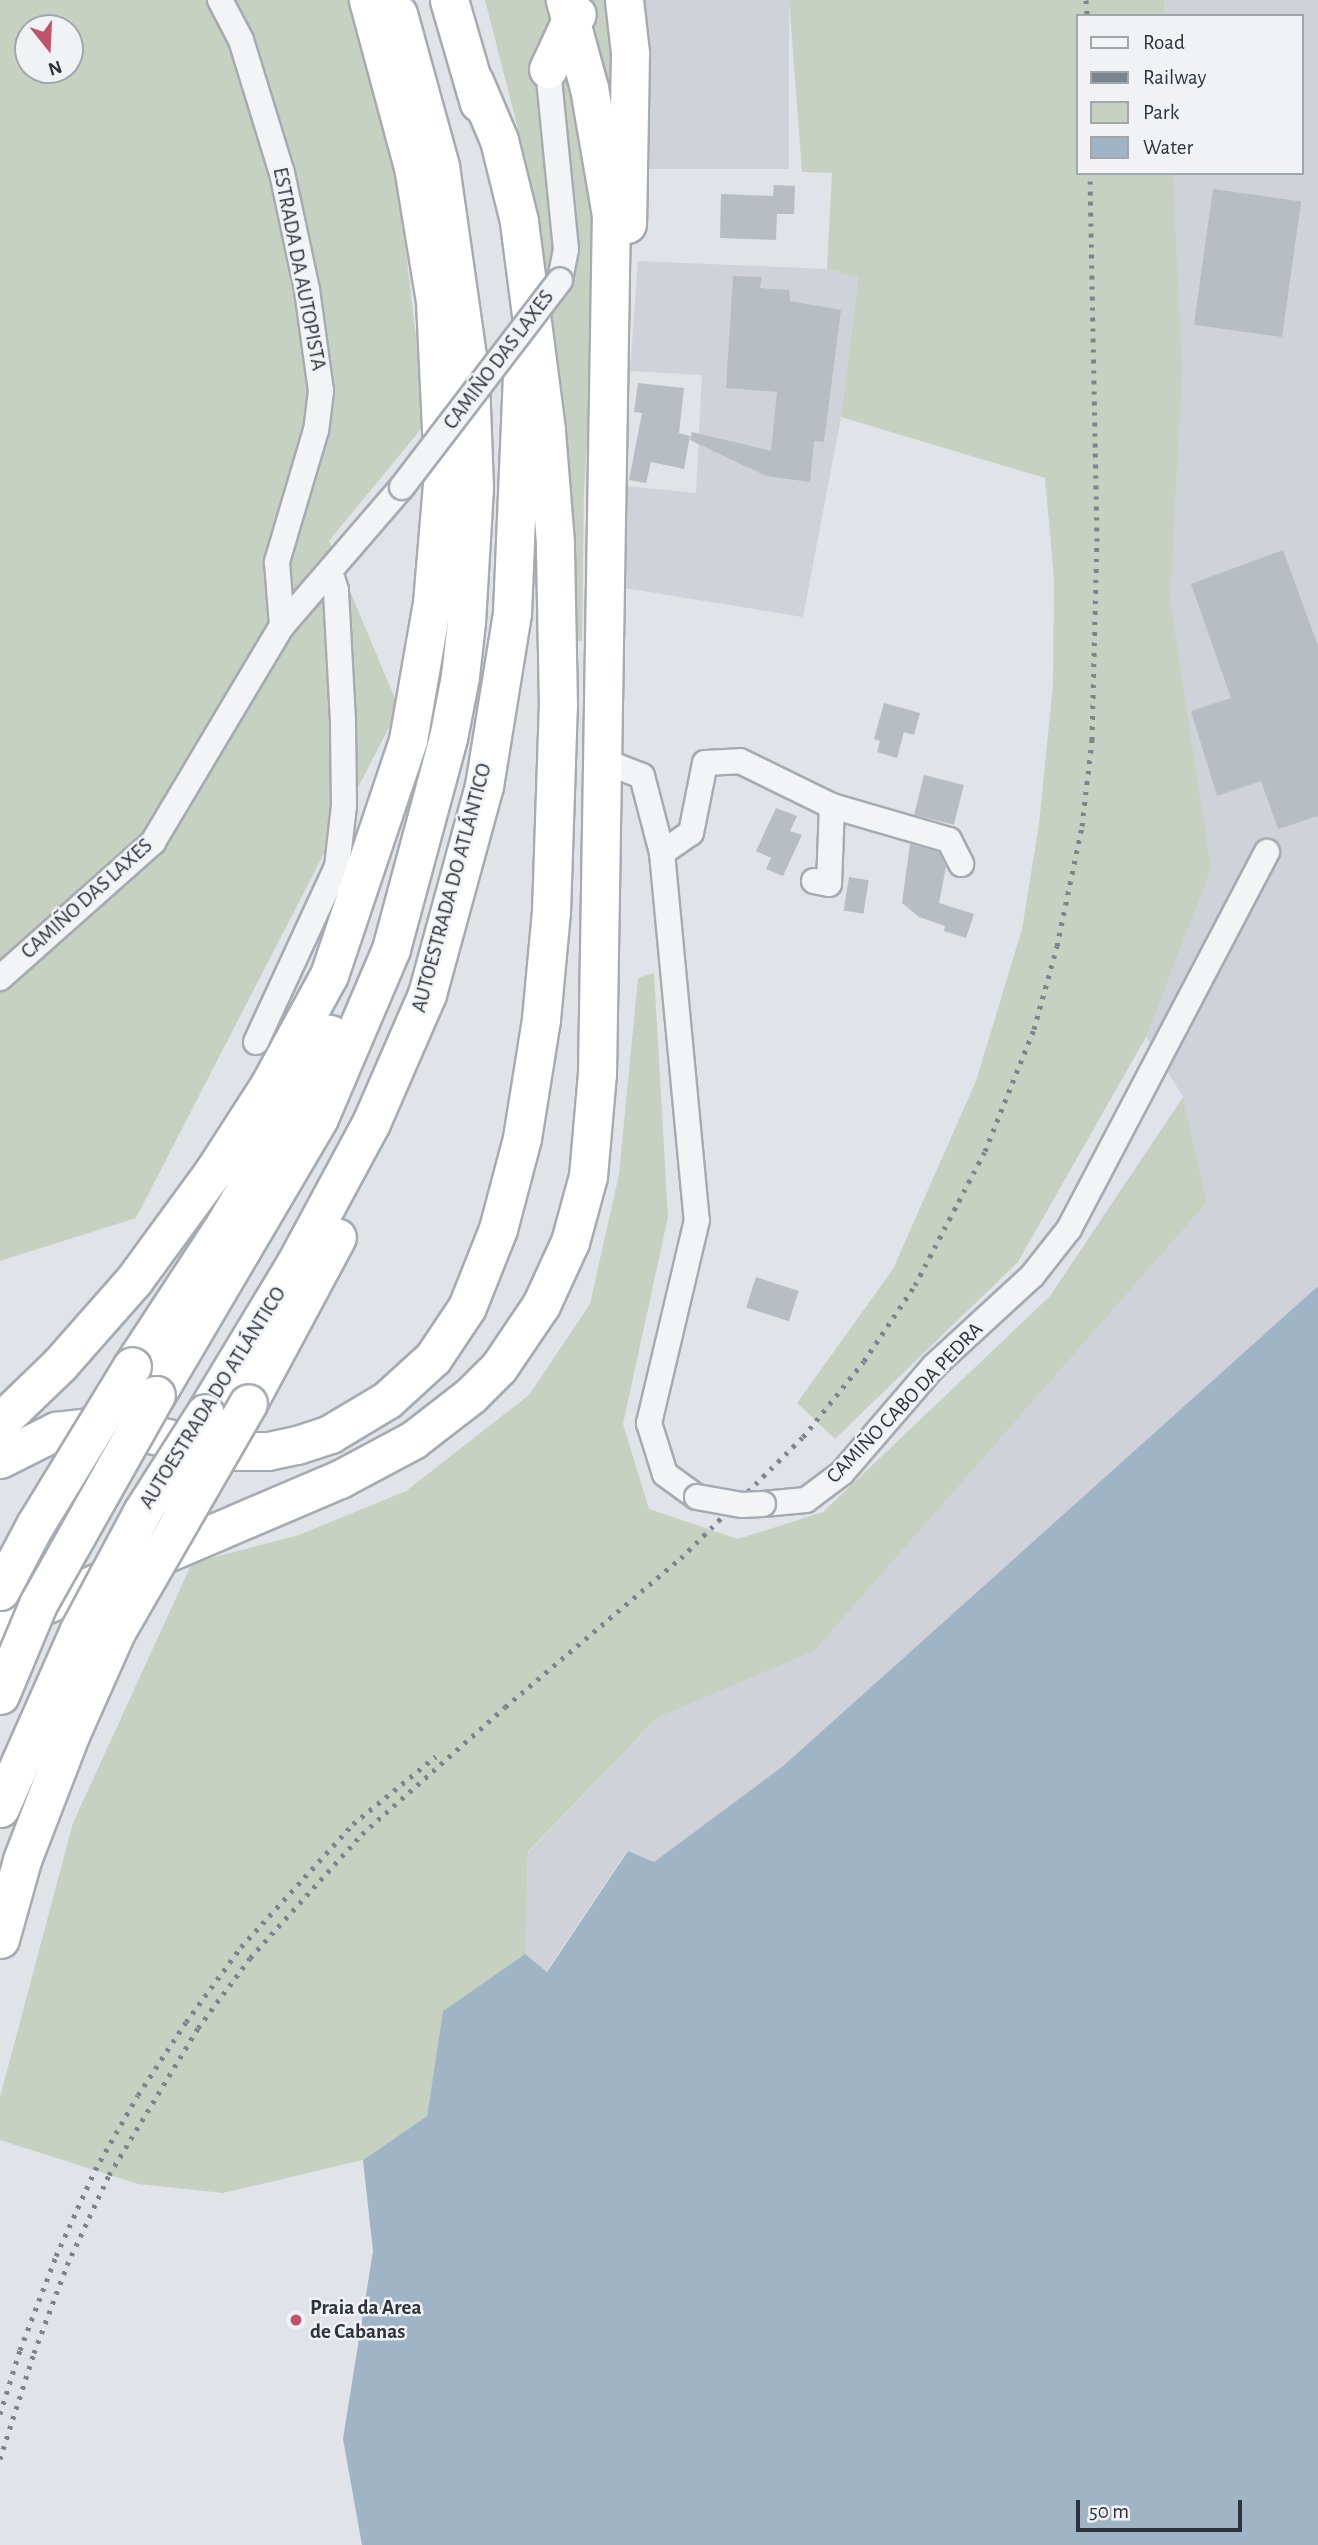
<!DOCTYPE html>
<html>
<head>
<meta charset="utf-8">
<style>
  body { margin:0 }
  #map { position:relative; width:1318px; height:2545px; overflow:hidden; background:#e0e4e8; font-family:"Alegreya Sans",sans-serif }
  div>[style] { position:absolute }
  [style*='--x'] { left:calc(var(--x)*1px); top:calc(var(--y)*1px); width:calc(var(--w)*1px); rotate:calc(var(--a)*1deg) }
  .built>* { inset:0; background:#cfd3d9; transform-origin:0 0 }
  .green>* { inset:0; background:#c7d1c2 }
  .water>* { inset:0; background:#9fb4c4 }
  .building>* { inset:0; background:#b8bdc4; transform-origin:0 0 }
  .roads { filter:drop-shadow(2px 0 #a6abb1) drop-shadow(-2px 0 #a6abb1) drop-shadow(0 2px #a6abb1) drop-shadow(0 -2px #a6abb1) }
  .minor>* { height:24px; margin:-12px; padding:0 12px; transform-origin:12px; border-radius:12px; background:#f2f4f6 }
  .highway>* { height:37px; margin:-18.5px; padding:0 18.5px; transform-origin:18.5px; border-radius:18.5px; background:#fff }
  .rail>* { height:5px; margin-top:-2.5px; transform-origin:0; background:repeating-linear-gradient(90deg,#7b858f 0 3.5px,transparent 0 10.5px) }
  .bridges { filter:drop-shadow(2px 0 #a6abb1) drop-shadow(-2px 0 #a6abb1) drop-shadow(0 2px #a6abb1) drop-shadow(0 -2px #a6abb1) }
  .minor-bridge>* { height:24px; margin:-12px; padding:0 12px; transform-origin:12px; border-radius:12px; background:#f2f4f6 }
  .highway-bridge>* { height:37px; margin:-18.5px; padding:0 18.5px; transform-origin:18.5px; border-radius:18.5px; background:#fff }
  .dots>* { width:19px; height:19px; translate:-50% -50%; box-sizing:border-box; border:4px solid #f0f2f5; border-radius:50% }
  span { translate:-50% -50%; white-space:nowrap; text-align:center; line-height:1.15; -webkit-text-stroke:5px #f0f2f5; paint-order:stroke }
  .street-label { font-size:21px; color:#2b333d }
  .poi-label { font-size:21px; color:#2b333d; font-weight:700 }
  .left { translate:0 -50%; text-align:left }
  .legend { position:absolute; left:1076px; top:14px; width:228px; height:161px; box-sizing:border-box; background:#f0f2f5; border:2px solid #a1a6ab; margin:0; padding:9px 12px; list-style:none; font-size:21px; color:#2b333d }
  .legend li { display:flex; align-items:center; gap:14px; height:35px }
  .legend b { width:35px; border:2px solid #a1a6ab }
  .north { position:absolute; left:14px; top:14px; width:70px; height:70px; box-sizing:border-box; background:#f0f2f5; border:2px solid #a1a6ab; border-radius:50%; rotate:162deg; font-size:19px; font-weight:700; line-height:28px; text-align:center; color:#2b333d }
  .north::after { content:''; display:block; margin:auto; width:24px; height:32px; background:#bf526c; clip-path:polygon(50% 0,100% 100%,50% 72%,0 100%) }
  .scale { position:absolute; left:1076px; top:2500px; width:166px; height:32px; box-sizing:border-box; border:4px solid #2b333d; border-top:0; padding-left:9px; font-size:21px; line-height:24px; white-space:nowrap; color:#2b333d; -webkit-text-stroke:5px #f0f2f5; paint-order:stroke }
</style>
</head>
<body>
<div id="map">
  <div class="built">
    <div style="left:639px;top:0;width:150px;height:169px"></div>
    <div style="clip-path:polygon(1164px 0,1318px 0,1318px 1286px,783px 1766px,654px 1862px,627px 1851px,546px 1972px,525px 1954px,528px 1853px,658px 1717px,1207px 1202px,1183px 1097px,1146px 1037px,1170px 600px,1172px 173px,1302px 173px,1302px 16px,1165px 16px)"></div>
    <div style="clip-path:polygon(638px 261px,827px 269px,858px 276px,841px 417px,803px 617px,619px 587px,626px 486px,696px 493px,702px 375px,630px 371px)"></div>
  </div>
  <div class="green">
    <div style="clip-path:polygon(evenodd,0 0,348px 0,398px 183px,426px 423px,329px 541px,399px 708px,136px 1218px,0 1261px,0 0,28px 28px,70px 28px,70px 70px,28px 70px,28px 28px)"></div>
    <div style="clip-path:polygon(485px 0,608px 0,620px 176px,593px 363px,584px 490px,582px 641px,573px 640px,567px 479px,544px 264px,520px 137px)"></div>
    <div style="clip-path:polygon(789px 0,1164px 0,1165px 16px,1078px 16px,1078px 173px,1173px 173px,1182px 372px,1170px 600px,1211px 869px,1146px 1037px,1018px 1262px,835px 1439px,797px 1403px,893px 1269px,976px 1081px,1022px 929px,1039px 824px,1053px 684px,1054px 579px,1045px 478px,841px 417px,858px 277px,827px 269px,832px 173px,802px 172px)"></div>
    <div style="clip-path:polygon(654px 973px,668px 1217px,623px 1424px,649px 1509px,738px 1539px,823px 1512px,1050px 1296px,1183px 1097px,1207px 1202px,814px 1651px,658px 1717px,528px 1852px,525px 1954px,443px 2011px,427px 2116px,363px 2160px,223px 2193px,138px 2184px,0 2140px,0 2097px,73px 1823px,192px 1563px,299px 1535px,406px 1491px,529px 1395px,590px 1304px,619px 1174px,638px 978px)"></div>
  </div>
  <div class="water">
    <div style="clip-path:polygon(1318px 1286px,1318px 2545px,362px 2545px,343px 2439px,373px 2251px,363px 2160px,427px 2116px,443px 2011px,525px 1954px,547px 1972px,628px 1851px,654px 1862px,783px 1766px)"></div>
  </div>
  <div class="building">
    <div style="clip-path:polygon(774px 185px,795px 186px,794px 214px,777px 214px,776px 240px,720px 238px,721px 194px,773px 196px)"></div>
    <div style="left:1213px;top:189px;width:89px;height:137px;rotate:8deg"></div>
    <div style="clip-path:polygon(733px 276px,762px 277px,760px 288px,789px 290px,790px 301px,841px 310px,824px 442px,814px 441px,810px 482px,766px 476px,690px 440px,692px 432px,771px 451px,777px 392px,726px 388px)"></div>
    <div style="clip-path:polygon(638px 383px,684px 388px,679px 433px,690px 436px,684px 469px,651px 462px,646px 483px,629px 480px,642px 413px,634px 412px)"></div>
    <div style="clip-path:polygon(1283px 550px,1318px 646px,1318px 816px,1278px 829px,1261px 781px,1217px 796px,1191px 711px,1231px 698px,1191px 584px)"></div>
    <div style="clip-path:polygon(884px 703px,920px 713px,914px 735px,904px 732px,897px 758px,877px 752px,880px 741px,874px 739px)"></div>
    <div style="left:924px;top:775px;width:41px;height:41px;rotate:14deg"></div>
    <div style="clip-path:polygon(776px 808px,797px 816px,790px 831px,802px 835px,783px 876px,766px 869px,771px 858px,756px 851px)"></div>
    <div style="clip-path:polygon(910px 844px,939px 852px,946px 867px,939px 903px,974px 914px,966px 938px,944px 931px,945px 926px,919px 917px,902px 903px)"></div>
    <div style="left:849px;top:877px;width:20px;height:34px;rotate:9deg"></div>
    <div style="left:756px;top:1277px;width:45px;height:32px;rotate:18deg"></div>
  </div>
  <div class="roads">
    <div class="minor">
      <div style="--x:220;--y:0;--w:45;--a:62.3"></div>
      <div style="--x:241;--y:40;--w:139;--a:72.9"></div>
      <div style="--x:282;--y:173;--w:120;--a:77.9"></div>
      <div style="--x:307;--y:290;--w:102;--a:82.1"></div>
      <div style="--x:321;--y:391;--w:39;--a:97"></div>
      <div style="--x:316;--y:430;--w:138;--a:106.5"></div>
      <div style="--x:277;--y:562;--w:64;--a:85.5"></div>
      <div style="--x:548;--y:69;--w:181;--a:84.3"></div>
      <div style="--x:566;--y:249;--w:32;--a:101"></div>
      <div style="--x:601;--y:760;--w:44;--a:21.3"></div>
      <div style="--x:642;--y:776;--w:80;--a:75.4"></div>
      <div style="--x:662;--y:853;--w:369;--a:84.6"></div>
      <div style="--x:697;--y:1220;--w:209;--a:103.3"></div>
      <div style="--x:649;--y:1423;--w:53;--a:72.6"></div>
      <div style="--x:665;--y:1474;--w:39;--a:36"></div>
      <div style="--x:662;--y:853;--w:35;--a:-35"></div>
      <div style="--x:691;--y:833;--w:71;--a:-78.7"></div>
      <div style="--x:705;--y:763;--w:35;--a:-3"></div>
      <div style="--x:740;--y:761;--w:102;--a:26.1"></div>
      <div style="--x:832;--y:806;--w:122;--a:16.2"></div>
      <div style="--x:949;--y:840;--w:27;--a:63"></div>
      <div style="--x:814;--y:881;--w:15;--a:11"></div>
      <div style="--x:829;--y:884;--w:78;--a:-87.8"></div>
      <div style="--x:0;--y:978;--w:205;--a:-41.6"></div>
      <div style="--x:153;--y:842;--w:252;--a:-59.2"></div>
      <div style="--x:282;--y:626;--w:184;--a:-49.2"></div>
      <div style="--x:256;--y:1042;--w:193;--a:-65.2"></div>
      <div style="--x:337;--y:867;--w:61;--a:-83.5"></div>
      <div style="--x:344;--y:806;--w:85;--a:-90.7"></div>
      <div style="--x:343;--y:721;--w:131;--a:-93.1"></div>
      <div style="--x:336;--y:590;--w:20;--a:-108"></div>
      <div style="--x:763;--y:1504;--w:43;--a:-5.3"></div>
      <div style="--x:806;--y:1500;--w:45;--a:-36.9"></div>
      <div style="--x:842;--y:1473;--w:141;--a:-49.3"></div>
      <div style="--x:934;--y:1366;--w:133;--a:-42.6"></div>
      <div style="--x:1032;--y:1276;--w:60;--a:-51.8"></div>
      <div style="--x:1069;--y:1229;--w:426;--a:-62.3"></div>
    </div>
    <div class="highway">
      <div style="--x:449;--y:0;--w:107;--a:73.8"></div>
      <div style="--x:624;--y:0;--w:53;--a:83.5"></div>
      <div style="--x:630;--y:53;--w:171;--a:91"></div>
      <div style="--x:548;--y:69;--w:54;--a:-64.9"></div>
      <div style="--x:571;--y:20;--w:8;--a:-45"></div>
      <div style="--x:132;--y:1366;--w:170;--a:-56.8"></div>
      <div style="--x:225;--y:1224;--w:118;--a:-59.5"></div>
      <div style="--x:285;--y:1122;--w:99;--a:-62.9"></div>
      <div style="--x:156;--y:1395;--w:321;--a:-59.5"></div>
      <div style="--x:319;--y:1118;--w:184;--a:-66.9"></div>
      <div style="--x:391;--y:949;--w:219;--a:-74.9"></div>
      <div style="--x:448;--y:738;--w:63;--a:-79"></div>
      <div style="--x:460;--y:676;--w:54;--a:-83.7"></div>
      <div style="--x:466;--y:622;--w:134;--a:-86.6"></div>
      <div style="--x:474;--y:488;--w:111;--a:-92.1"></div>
      <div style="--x:470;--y:377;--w:213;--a:-98.1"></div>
      <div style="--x:440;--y:166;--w:158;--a:-105.4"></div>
      <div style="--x:248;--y:1403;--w:188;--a:-61.8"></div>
      <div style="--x:205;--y:1413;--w:174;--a:-58.9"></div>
      <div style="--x:295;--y:1264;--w:160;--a:-61.7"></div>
      <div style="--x:371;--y:1123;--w:141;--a:-66.5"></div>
      <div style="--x:427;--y:994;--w:216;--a:-74.7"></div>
      <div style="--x:484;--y:786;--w:175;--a:-80.8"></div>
      <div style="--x:512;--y:613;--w:239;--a:-87.6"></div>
      <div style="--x:0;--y:1422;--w:83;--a:-44"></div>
      <div style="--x:60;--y:1364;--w:112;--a:-48.6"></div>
      <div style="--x:134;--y:1280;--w:134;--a:-53.8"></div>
      <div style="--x:213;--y:1172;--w:103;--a:-57.2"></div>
      <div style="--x:269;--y:1085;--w:125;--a:-61.4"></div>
      <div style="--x:329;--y:975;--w:248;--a:-71.4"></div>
      <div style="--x:408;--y:740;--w:139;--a:-80.1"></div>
      <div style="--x:432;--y:603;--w:132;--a:-85.2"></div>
      <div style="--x:443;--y:471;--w:170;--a:-92.7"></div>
      <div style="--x:435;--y:301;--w:136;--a:-99.3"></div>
      <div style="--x:413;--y:167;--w:173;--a:-105.1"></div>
      <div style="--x:0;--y:1459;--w:63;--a:-26.6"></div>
      <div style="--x:56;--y:1431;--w:53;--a:-6.5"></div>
      <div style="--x:109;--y:1425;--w:120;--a:12.5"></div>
      <div style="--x:226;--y:1451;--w:42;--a:0"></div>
      <div style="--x:268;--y:1451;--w:30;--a:-12"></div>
      <div style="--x:297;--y:1445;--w:35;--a:-18"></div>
      <div style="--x:330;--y:1434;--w:66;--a:-30.8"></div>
      <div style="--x:387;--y:1400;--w:62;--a:-42.4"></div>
      <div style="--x:433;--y:1358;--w:61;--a:-56.3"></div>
      <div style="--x:467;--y:1307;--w:84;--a:-68.3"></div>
      <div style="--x:498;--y:1229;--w:94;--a:-75.2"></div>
      <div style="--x:522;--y:1138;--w:121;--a:-80.9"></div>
      <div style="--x:541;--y:1019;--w:107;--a:-84.7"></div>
      <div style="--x:551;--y:912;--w:206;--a:-88.1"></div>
      <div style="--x:558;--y:706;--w:163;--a:-91.1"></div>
      <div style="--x:555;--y:543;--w:113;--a:-94.6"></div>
      <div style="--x:546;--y:430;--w:211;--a:-97.4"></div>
      <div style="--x:519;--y:221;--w:83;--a:-103.9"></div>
      <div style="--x:499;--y:140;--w:64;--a:-113"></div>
      <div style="--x:0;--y:1624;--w:370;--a:-23.1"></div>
      <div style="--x:340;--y:1479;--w:83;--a:-28.1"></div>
      <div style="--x:413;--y:1440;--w:73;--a:-37.8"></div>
      <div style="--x:471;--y:1395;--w:40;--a:-45"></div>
      <div style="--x:499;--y:1367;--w:75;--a:-55.9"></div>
      <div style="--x:541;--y:1305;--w:69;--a:-65.3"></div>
      <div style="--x:570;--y:1242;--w:68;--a:-74.7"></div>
      <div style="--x:588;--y:1176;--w:102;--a:-85"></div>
      <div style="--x:597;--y:1074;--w:859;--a:-89.07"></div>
      <div style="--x:611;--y:215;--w:129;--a:-99.8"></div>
      <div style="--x:589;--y:88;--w:91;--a:-105.3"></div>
    </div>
  </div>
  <div class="rail">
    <div style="--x:1086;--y:0;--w:16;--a:86"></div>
    <div style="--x:0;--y:2414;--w:67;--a:-72.6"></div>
    <div style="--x:20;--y:2350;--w:101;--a:-69"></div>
    <div style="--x:56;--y:2256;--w:94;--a:-65.6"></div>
    <div style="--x:95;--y:2170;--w:86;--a:-60.2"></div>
    <div style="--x:138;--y:2095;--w:87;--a:-56.7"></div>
    <div style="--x:186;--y:2022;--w:93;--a:-53.7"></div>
    <div style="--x:241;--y:1947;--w:166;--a:-47.7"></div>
    <div style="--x:353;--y:1824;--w:107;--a:-39.3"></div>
    <div style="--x:0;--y:2459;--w:111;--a:-72.2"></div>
    <div style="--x:34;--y:2353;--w:94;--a:-69.4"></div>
    <div style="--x:67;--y:2265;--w:99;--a:-65"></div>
    <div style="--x:109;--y:2175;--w:172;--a:-58.8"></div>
    <div style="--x:198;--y:2028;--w:87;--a:-53.4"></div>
    <div style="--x:250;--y:1958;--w:167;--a:-47.9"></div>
    <div style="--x:362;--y:1834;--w:191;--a:-41.6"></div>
    <div style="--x:505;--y:1707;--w:231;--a:-40.3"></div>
    <div style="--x:681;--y:1558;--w:172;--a:-44.8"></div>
    <div style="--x:803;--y:1437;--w:97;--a:-51.2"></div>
    <div style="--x:864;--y:1361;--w:92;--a:-56.1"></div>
    <div style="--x:915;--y:1285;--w:151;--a:-62.4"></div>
    <div style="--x:985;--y:1151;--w:131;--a:-68.1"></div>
    <div style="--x:1034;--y:1029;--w:86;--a:-74.5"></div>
    <div style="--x:1057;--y:946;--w:123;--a:-78.2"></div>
    <div style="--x:1082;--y:826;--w:87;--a:-83.4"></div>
    <div style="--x:1092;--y:740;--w:199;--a:-88.6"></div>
    <div style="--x:1097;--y:541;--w:368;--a:-91.1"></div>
  </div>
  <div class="bridges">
    <div class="minor-bridge">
      <div style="--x:402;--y:487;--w:260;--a:-52.6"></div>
      <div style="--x:697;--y:1497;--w:46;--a:10.1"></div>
      <div style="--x:742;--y:1505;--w:21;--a:-3"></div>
    </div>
    <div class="highway-bridge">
      <div style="--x:0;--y:1591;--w:75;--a:-62.1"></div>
      <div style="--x:35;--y:1525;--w:186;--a:-58.6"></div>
      <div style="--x:0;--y:1695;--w:99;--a:-67.3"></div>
      <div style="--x:38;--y:1604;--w:240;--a:-60.6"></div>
      <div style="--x:0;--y:1808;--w:195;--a:-66.1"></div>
      <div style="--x:79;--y:1630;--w:134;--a:-61.9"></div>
      <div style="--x:142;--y:1512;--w:117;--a:-57.5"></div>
      <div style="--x:0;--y:1939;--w:82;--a:-74.4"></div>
      <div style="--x:22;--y:1860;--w:136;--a:-68.9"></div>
      <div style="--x:71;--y:1733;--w:111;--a:-66"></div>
      <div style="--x:116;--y:1632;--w:264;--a:-60"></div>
    </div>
  </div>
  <div class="dots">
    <div style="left:296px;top:2320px;background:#bf526c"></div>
  </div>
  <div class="street-label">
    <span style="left:299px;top:269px;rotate:79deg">ESTRADA DA AUTOPISTA</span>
    <span style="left:499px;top:360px;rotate:-53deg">CAMIÑO DAS LAXES</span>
    <span style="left:452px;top:888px;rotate:-75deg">AUTOESTRADA DO ATLÁNTICO</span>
    <span style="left:87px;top:899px;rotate:-42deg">CAMIÑO DAS LAXES</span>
    <span style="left:213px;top:1398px;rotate:-58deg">AUTOESTRADA DO ATLÁNTICO</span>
    <span style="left:905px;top:1403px;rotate:-46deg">CAMIÑO CABO DA PEDRA</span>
  </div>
  <div class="poi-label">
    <span class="left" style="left:310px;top:2320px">Praia da Area<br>de Cabanas</span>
  </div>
  <ul class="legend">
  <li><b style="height:9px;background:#f2f4f6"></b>Road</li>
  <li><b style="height:9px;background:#7b858f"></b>Railway</li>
  <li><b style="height:19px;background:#c7d1c2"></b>Park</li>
  <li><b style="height:19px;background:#9fb4c4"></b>Water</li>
  </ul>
  <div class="north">N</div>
  <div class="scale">50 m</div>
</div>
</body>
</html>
